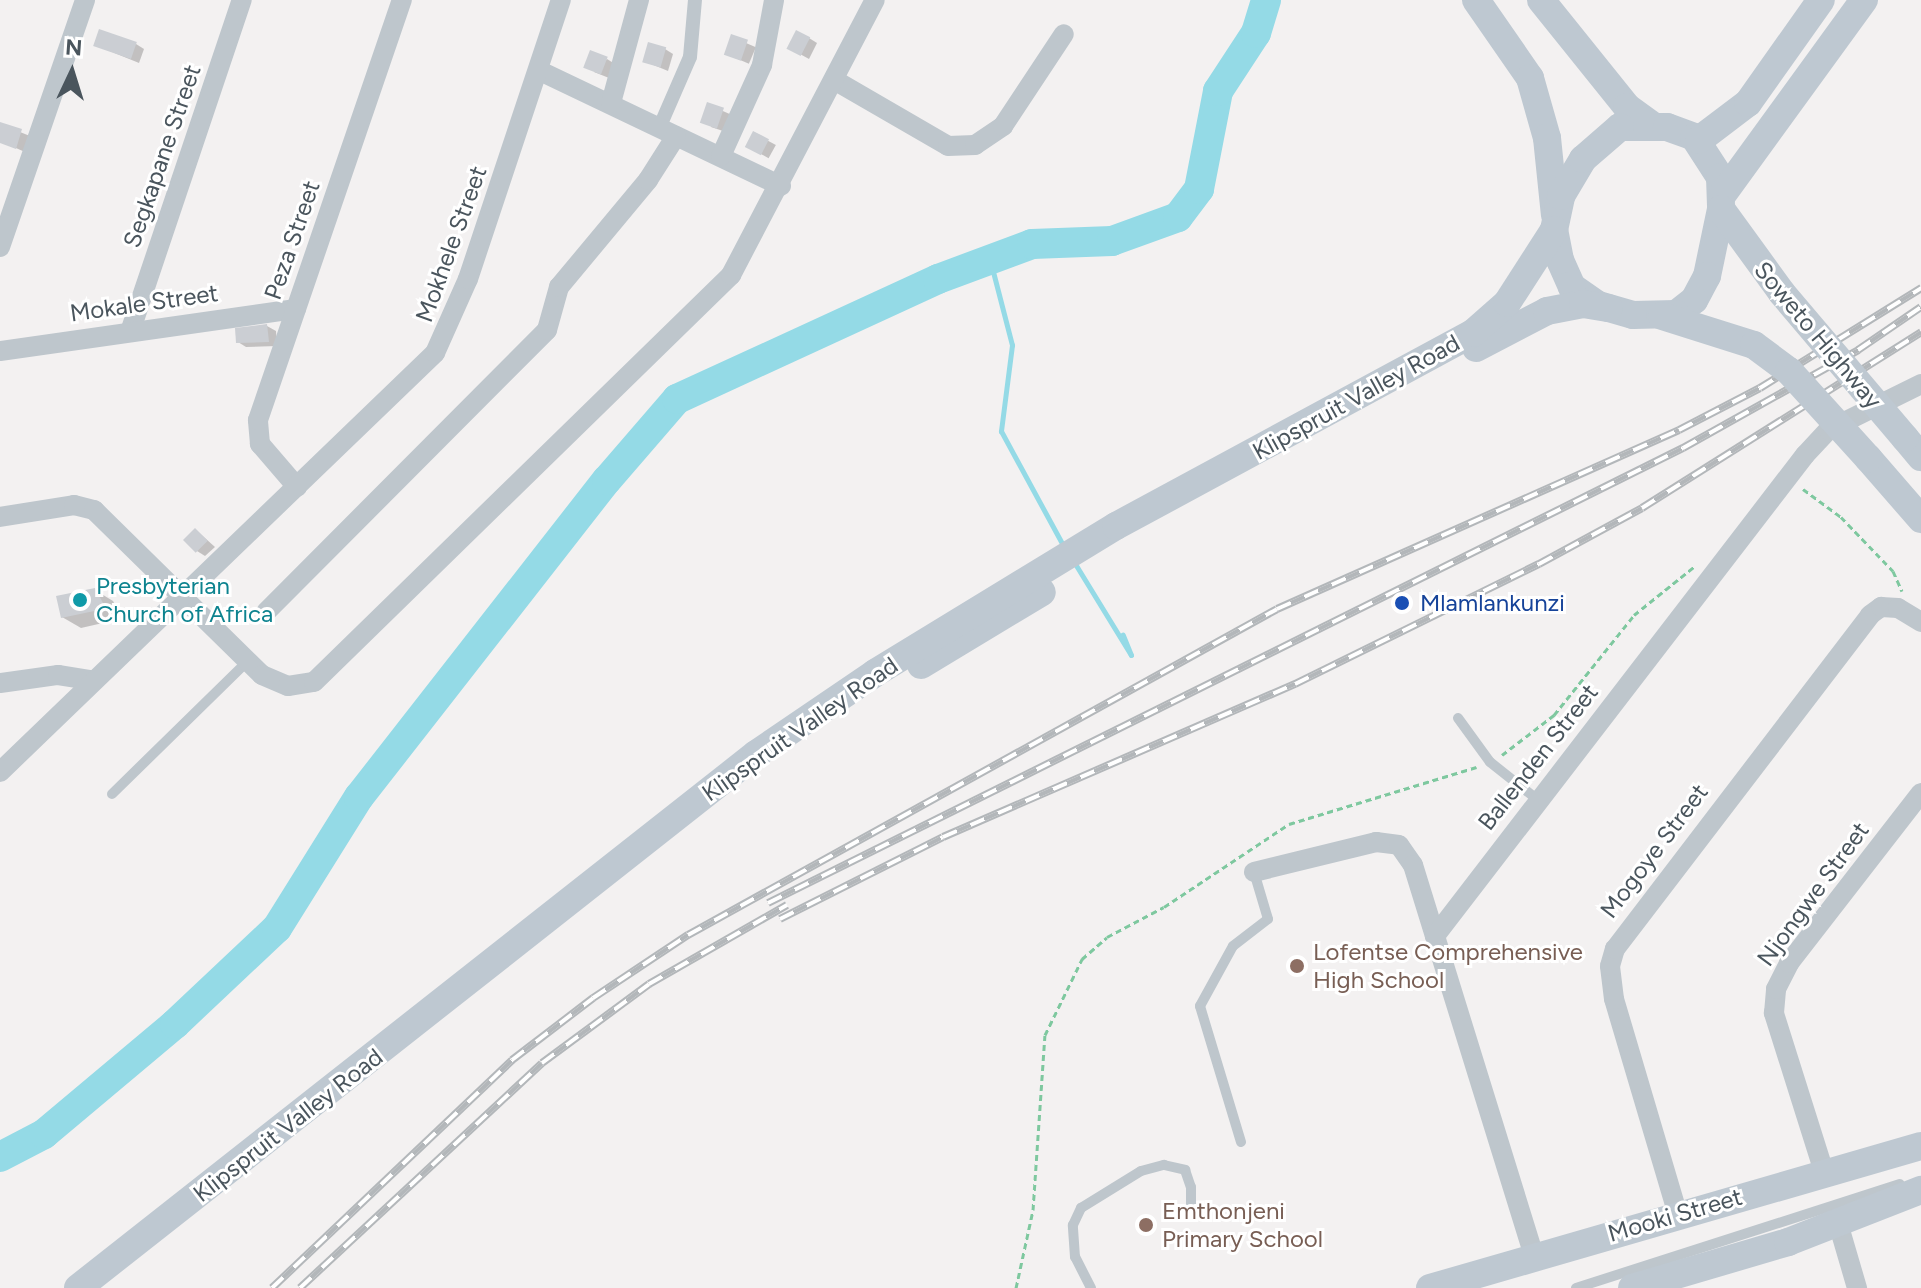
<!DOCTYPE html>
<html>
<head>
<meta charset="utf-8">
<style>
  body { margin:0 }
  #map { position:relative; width:1921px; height:1288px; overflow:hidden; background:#f3f1f1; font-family:Figtree,sans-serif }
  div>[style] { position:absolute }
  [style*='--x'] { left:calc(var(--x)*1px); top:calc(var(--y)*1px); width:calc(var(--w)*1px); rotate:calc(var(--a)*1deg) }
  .shadow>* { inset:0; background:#0003; transform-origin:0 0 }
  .stream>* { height:5px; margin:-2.5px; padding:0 2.5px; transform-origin:2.5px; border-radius:2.5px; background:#94dae6 }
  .river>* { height:30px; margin:-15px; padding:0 15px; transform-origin:15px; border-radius:15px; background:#94dae6 }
  .building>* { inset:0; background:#cbced3; transform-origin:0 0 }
  .path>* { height:3px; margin-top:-1.5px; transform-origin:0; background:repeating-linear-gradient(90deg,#7ec89f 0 6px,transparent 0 10px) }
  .service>* { height:10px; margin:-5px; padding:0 5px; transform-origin:5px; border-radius:5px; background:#bec6cc }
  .pedestrian>* { height:14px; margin:-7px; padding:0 7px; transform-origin:7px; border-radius:7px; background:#bec6cc }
  .minor>* { height:20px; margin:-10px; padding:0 10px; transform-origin:10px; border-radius:10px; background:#bec6cc }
  .secondary>* { height:28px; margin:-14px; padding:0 14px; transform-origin:14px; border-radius:14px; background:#bec8d1 }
  .rail>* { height:8px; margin-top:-4px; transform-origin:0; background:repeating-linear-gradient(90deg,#fff 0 15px,#b3b7ba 0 30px); box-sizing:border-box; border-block:2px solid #b3b7ba }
  .secondary-bridge>* { height:28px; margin:-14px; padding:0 14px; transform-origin:14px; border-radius:14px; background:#bec8d1 }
  .dots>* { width:22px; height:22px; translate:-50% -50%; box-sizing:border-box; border:4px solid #fff; border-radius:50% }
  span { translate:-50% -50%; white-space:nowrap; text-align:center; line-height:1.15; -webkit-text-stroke:6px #fff; paint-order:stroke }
  .street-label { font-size:24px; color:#4a555d }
  .culture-label { font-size:24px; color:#0d838f }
  .left { translate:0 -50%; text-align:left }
  .transit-label { font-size:24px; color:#164399 }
  .education-label { font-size:24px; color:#785e54 }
  .north { position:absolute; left:32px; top:32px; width:80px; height:80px; -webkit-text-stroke:6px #fff; paint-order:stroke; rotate:4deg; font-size:22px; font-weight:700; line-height:32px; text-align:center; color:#4a555d }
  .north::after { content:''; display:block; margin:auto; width:28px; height:36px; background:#4a555d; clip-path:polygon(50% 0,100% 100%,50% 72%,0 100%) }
</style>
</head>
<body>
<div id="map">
  <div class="shadow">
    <div style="left:732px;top:37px;width:26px;height:18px;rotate:23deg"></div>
    <div style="clip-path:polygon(809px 38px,817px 43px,809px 59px,789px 48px)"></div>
    <div style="clip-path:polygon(136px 44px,144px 49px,139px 63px,95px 45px)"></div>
    <div style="clip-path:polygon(665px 49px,673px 54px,668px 71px,644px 61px)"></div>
    <div style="clip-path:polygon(607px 59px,615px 64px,609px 78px,594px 72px)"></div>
    <div style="clip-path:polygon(709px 105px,732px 115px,726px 132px,711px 127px)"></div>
    <div style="clip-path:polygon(0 124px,30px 136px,25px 152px,0 141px)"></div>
    <div style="left:754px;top:133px;width:25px;height:15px;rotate:29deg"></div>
    <div style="clip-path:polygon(267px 326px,276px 331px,277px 346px,246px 347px,238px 342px)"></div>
    <div style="clip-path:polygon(196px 530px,215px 547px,205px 556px,197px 551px)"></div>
    <div style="clip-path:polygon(95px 590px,113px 601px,120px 613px,116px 620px,81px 628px,62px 617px)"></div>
  </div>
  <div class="stream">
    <div style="--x:990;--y:260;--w:88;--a:75.5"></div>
    <div style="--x:1012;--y:345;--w:87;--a:97.3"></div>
    <div style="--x:1001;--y:431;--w:132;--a:61.5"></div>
    <div style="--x:1074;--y:562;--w:109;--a:58.5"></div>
    <div style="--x:1131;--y:655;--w:22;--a:-112"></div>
  </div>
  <div class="river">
    <div style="--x:0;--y:1157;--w:50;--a:-27.6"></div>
    <div style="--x:44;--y:1134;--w:171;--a:-40"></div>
    <div style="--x:175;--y:1024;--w:140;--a:-43.3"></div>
    <div style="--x:277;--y:928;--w:155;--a:-58"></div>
    <div style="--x:359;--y:797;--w:402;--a:-52"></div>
    <div style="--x:607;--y:480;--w:107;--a:-49.2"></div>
    <div style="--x:677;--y:399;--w:287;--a:-24.7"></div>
    <div style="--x:938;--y:279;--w:100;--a:-20.4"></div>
    <div style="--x:1032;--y:244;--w:80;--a:-2.1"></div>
    <div style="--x:1112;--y:241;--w:70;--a:-20"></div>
    <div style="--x:1178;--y:217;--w:35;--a:-53"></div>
    <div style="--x:1199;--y:189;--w:100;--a:-79"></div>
    <div style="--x:1218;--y:91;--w:69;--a:-56.8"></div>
    <div style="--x:1256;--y:33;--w:34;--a:-73"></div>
  </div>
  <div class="building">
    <div style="left:99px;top:29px;width:40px;height:18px;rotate:19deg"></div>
    <div style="left:796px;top:30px;width:16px;height:21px;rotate:27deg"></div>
    <div style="left:731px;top:34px;width:18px;height:22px;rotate:19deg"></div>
    <div style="left:648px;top:42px;width:19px;height:21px;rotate:16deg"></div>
    <div style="left:590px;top:50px;width:19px;height:19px;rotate:21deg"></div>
    <div style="left:707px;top:102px;width:18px;height:22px;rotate:19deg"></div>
    <div style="clip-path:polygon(0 122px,22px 129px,16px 149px,0 143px)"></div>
    <div style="left:753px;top:131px;width:18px;height:18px;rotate:27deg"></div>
    <div style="clip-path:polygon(267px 324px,269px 342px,236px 343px,235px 328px)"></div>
    <div style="left:195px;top:528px;width:18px;height:17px;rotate:45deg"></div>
    <div style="clip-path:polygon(95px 588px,103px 603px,98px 605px,99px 610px,61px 618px,56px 596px)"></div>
  </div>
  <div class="path">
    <div style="--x:1803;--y:489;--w:47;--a:36.4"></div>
    <div style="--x:1841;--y:517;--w:75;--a:46.1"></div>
    <div style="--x:1893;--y:571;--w:22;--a:66"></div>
    <div style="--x:1502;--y:755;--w:66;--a:-37.6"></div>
    <div style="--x:1554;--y:715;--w:128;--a:-51.3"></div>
    <div style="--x:1634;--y:615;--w:78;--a:-38.8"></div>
    <div style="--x:1016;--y:1288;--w:80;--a:-77.7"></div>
    <div style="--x:1033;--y:1210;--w:175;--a:-86.1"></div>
    <div style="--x:1045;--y:1035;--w:85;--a:-64"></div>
    <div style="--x:1082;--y:959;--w:33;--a:-41"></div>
    <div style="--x:1107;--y:937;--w:64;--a:-27.8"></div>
    <div style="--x:1164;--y:907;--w:150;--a:-33.6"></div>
    <div style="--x:1289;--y:824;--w:196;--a:-16.9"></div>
  </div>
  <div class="service">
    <div style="--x:1458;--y:718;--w:54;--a:54"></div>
    <div style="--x:1490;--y:762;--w:61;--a:38.4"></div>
    <div style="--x:112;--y:794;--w:189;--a:-44.4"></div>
    <div style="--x:1241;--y:1142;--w:142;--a:-106.8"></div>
    <div style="--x:1200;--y:1006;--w:68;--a:-61.2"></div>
    <div style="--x:1233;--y:946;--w:44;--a:-37.6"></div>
    <div style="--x:1268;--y:919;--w:49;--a:-106.6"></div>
    <div style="--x:1091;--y:1288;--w:35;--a:-117"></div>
    <div style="--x:1075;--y:1257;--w:32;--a:-94"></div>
    <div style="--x:1073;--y:1225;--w:19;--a:-65"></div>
    <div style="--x:1081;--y:1208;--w:70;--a:-31.7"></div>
    <div style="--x:1141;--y:1171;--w:24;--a:-15"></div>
    <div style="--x:1164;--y:1165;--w:22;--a:13"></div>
    <div style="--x:1185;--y:1170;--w:18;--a:71"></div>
    <div style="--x:1191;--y:1187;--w:29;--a:90"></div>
    <div style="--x:1576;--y:1288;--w:340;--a:-17.8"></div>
  </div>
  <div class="pedestrian">
    <div style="--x:660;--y:126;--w:75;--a:-66.5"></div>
    <div style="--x:690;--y:57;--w:57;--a:-85"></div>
  </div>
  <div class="minor">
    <div style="--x:540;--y:71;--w:267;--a:25.5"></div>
    <div style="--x:836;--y:81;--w:129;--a:30.1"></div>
    <div style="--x:948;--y:146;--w:27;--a:-2"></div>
    <div style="--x:975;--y:145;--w:34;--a:-34"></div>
    <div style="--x:1003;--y:126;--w:110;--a:-56.5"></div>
    <div style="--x:611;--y:103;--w:107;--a:-74.8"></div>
    <div style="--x:721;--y:156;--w:100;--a:-65.7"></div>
    <div style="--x:762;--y:65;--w:66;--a:-79.5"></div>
    <div style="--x:0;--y:247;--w:261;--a:-71"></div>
    <div style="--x:131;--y:329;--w:347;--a:-71.4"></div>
    <div style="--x:0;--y:351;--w:299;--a:-8.1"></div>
    <div style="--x:297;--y:487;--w:57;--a:-130.7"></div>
    <div style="--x:260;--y:444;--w:24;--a:-95"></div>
    <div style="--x:258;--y:420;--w:444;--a:-71.1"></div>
    <div style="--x:0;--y:517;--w:75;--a:-9.2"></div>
    <div style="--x:74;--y:505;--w:21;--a:14"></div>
    <div style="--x:94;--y:510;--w:235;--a:44.5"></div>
    <div style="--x:262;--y:675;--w:28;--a:23"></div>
    <div style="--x:288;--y:686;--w:26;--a:-9"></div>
    <div style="--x:314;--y:682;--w:583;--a:-44.3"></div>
    <div style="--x:731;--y:275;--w:310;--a:-62.4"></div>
    <div style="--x:266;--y:612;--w:398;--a:-45.1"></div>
    <div style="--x:547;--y:330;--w:45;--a:-74.4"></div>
    <div style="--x:559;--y:287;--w:139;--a:-50.2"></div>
    <div style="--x:648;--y:180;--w:52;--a:-57.5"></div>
    <div style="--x:0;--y:683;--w:59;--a:-7.9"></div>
    <div style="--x:58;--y:675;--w:36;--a:9"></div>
    <div style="--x:0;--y:772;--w:604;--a:-43.93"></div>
    <div style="--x:435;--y:353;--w:81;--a:-66"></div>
    <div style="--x:468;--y:279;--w:294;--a:-71.6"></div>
    <div style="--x:1254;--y:872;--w:126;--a:-13.8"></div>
    <div style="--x:1376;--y:842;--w:23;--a:7"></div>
    <div style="--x:1399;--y:845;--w:24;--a:55"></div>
    <div style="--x:1413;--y:865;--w:74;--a:72.8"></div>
    <div style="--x:1824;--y:1172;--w:167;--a:-107.5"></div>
    <div style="--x:1774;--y:1013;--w:24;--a:-85"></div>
    <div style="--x:1776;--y:989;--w:29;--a:-63"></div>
    <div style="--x:1789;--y:963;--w:215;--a:-52.2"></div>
    <div style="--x:1678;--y:1215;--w:225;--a:-106.5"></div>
    <div style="--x:1614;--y:999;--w:33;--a:-97"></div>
    <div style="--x:1610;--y:966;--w:18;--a:-74"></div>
    <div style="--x:1615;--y:949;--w:420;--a:-52.6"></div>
    <div style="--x:1870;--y:615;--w:14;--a:-36"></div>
    <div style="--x:1881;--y:607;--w:17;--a:3"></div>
    <div style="--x:1898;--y:608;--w:27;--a:31"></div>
    <div style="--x:1838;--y:1223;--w:68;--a:73.7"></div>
    <div style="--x:1534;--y:1256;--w:335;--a:-107.2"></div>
    <div style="--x:1435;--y:936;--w:607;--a:-52.43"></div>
    <div style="--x:1805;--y:455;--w:34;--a:-47"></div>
    <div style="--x:1828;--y:430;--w:104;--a:-26.3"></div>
  </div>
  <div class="secondary">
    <div style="--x:1476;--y:0;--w:95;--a:55.3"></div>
    <div style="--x:1530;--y:78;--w:62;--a:74.2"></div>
    <div style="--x:1547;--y:138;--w:77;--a:84.1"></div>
    <div style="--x:1541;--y:0;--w:137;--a:51.2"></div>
    <div style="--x:1627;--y:107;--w:32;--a:36"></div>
    <div style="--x:1620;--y:127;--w:47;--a:0"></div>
    <div style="--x:1667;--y:127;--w:29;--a:20"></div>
    <div style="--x:1694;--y:137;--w:48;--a:57"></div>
    <div style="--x:1720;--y:177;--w:32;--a:88"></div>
    <div style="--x:1721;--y:209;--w:68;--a:101.8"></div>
    <div style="--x:1707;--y:276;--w:27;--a:118"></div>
    <div style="--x:1694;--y:300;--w:23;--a:142"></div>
    <div style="--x:1676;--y:314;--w:43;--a:178.7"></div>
    <div style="--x:1633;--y:315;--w:36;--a:-164"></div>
    <div style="--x:1598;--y:305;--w:32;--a:-145"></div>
    <div style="--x:1572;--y:287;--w:30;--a:-114"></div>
    <div style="--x:1560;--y:260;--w:31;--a:-101"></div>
    <div style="--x:1554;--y:230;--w:35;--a:-78"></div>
    <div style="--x:1561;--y:196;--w:43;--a:-59.3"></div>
    <div style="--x:1583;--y:159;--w:49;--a:-40.9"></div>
    <div style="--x:1699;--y:140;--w:61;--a:-37.1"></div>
    <div style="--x:1748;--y:103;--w:126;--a:-54.7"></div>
    <div style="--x:1723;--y:194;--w:240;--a:-54"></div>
    <div style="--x:1721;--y:209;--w:104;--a:54"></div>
    <div style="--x:1662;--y:316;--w:96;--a:17.5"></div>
    <div style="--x:1476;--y:348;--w:80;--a:-27.5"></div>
    <div style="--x:1547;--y:311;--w:37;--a:-11"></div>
    <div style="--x:1583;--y:304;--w:26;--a:9"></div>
    <div style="--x:1905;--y:438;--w:25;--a:50"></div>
    <div style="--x:1868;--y:458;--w:81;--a:49"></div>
    <div style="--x:921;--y:665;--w:141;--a:-31.1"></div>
    <div style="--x:78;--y:1288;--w:863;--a:-38.22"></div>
    <div style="--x:756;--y:754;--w:144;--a:-34.2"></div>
    <div style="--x:875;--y:673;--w:282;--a:-31.4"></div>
    <div style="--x:1116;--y:526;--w:406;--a:-28.4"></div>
    <div style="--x:1473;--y:333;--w:45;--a:-41.4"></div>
    <div style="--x:1507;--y:303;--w:87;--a:-57.2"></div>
    <div style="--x:1430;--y:1288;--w:511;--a:-16.13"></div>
    <div style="--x:1632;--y:1288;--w:163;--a:-16.4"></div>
    <div style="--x:1788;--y:1242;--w:143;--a:-21.4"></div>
  </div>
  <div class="rail">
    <div style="--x:768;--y:903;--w:1022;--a:-26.44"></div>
    <div style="--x:1683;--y:448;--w:201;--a:-29.2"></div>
    <div style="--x:1858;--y:350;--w:76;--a:-34.3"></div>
    <div style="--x:780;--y:919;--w:182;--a:-26.7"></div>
    <div style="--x:943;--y:837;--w:384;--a:-23.5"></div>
    <div style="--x:1295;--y:684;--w:272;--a:-26.2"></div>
    <div style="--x:1539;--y:564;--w:117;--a:-28.5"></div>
    <div style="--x:1642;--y:508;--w:330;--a:-32.2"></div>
    <div style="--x:272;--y:1288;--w:331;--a:-43.5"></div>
    <div style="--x:512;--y:1060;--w:102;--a:-37.4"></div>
    <div style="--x:593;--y:998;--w:114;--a:-33.6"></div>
    <div style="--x:688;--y:935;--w:673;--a:-28.96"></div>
    <div style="--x:1277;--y:609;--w:440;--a:-24"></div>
    <div style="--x:1679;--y:430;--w:91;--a:-27.4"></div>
    <div style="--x:1760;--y:388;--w:190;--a:-31.8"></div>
    <div style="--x:300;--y:1288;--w:330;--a:-42.9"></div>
    <div style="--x:542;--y:1063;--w:133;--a:-36.4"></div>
    <div style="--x:649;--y:984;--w:159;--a:-29.8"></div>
  </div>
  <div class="secondary-bridge">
    <div style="--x:1782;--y:293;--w:190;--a:49.7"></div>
    <div style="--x:1754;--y:345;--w:44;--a:36.6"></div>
    <div style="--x:1789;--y:371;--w:118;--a:47.8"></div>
  </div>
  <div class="dots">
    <div style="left:80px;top:600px;background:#0f9aa8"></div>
    <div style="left:1402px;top:603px;background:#1a4fb4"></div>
    <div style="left:1297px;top:966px;background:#8d6e63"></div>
    <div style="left:1146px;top:1225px;background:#8d6e63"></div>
  </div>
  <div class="street-label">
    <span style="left:162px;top:156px;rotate:-71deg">Segkapane Street</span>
    <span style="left:292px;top:240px;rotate:-71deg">Peza Street</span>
    <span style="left:451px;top:244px;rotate:-70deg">Mokhele Street</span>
    <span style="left:144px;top:303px;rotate:-8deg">Mokale Street</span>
    <span style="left:1818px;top:335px;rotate:50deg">Soweto Highway</span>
    <span style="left:1356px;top:397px;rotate:-29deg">Klipspruit Valley Road</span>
    <span style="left:800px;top:729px;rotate:-35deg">Klipspruit Valley Road</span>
    <span style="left:1538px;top:757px;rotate:-52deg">Ballenden Street</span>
    <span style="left:1654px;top:851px;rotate:-53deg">Mogoye Street</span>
    <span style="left:1813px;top:894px;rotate:-54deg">Njongwe Street</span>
    <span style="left:288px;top:1125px;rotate:-38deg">Klipspruit Valley Road</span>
    <span style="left:1675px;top:1215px;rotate:-16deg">Mooki Street</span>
  </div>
  <div class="culture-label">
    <span class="left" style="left:96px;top:600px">Presbyterian<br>Church of Africa</span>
  </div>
  <div class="transit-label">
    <span class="left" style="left:1420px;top:603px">Mlamlankunzi</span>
  </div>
  <div class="education-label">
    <span class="left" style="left:1313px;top:966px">Lofentse Comprehensive<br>High School</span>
    <span class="left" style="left:1162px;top:1225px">Emthonjeni<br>Primary School</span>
  </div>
  <div class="north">N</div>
</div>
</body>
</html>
